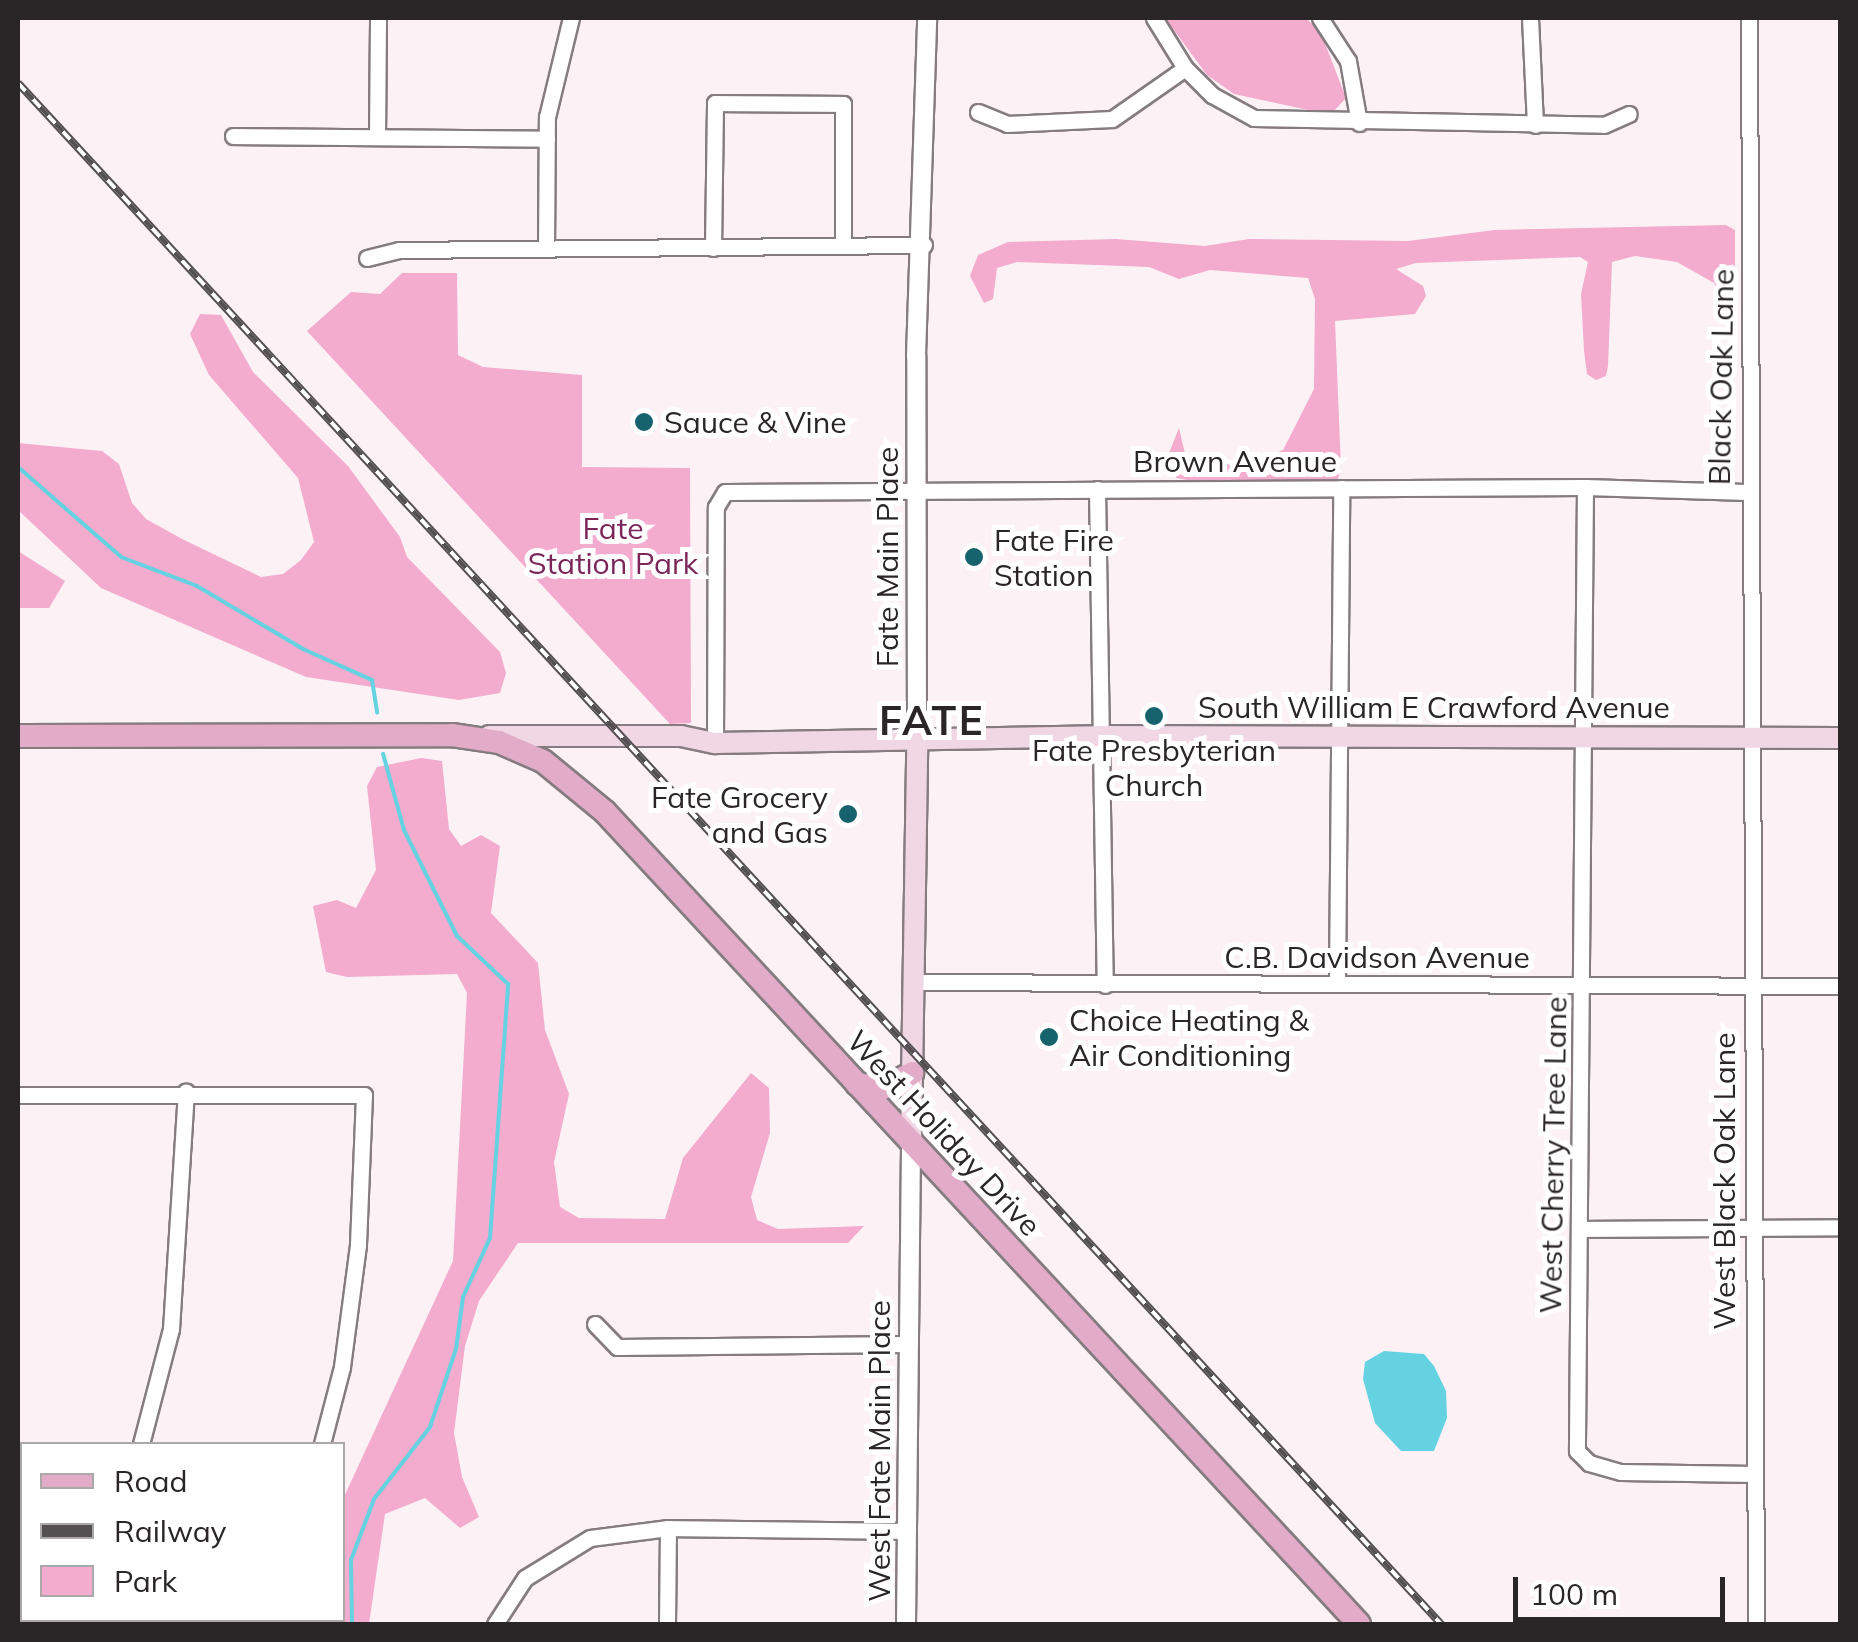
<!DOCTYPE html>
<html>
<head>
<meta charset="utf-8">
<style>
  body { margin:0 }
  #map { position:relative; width:1858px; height:1642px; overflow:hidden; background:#fcf2f6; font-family:Mulish,sans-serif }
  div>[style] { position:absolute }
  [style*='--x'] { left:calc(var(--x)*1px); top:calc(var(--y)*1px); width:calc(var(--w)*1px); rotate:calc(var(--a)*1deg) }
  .green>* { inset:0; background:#f3abce }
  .water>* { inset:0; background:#64d2e1 }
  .stream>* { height:4px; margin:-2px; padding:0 2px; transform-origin:2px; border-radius:2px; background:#64d2e1 }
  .roads { filter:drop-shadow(2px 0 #857c80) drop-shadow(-2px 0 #857c80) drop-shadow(0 2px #857c80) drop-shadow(0 -2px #857c80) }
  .minor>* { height:15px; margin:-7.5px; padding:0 7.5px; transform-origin:7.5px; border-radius:7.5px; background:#fff }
  .tertiary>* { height:18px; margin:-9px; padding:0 9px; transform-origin:9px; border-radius:9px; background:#fff }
  .secondary>* { height:20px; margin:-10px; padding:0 10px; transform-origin:10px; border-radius:10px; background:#f1d6e4 }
  .primary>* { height:22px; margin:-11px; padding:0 11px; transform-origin:11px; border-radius:11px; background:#e2acc8 }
  .rail>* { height:8px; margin-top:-4px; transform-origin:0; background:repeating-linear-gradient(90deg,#fff 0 11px,#544f51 0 22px); box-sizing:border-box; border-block:2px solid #544f51 }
  .dots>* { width:28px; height:28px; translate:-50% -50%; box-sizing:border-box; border:5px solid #fff; border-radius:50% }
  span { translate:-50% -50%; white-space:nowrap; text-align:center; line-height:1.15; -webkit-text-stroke:10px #fff; paint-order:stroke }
  .street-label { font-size:30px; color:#2a2628 }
  .poi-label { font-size:30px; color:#2a2628 }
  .left { translate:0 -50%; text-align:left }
  .right { translate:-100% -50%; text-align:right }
  .park-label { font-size:30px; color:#7c2558 }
  .district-label { font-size:40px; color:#2a2628; font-weight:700; letter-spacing:2.5px }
  .frame { position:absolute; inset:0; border:20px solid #2a2628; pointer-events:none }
  .legend { position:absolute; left:20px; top:1442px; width:325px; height:180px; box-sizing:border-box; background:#fff; border:2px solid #aaa8a9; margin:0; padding:12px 18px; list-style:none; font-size:30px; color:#2a2628 }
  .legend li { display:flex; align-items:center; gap:20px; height:50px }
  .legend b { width:50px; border:2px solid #aaa8a9 }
  .scale { position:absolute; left:1513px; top:1577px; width:212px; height:45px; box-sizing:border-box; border:5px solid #2a2628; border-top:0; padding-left:12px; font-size:30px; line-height:35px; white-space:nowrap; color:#2a2628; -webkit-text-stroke:8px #fff; paint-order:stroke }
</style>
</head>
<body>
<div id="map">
  <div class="green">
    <div style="clip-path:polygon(1165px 18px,1306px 18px,1321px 33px,1346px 98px,1334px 111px,1313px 111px,1234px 94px,1207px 75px)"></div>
    <div style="clip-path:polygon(1726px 225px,1735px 230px,1735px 303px,1729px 312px,1714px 283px,1677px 262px,1635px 256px,1612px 262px,1608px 366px,1606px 376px,1596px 380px,1587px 374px,1584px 351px,1581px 294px,1588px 262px,1580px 257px,1416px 263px,1396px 269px,1423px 286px,1426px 296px,1415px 314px,1335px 321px,1341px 468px,1338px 479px,1317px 481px,1187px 480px,1176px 478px,1167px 458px,1179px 428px,1186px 458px,1196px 461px,1263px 459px,1283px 450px,1314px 389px,1315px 299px,1308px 278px,1210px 270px,1179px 279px,1149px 267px,1017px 262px,997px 268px,993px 299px,984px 303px,970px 276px,978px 255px,1008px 242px,1116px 239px,1205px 246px,1249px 239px,1408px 241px,1495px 230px)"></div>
    <div style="clip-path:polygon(402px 273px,457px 273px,458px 355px,483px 367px,582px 375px,582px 467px,690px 468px,691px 723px,670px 724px,307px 331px,351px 292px,380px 294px)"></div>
    <div style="clip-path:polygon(200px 314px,221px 315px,253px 372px,348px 466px,400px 537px,407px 557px,500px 652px,506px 673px,500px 693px,459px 700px,306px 677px,101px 588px,18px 510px,18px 443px,102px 451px,119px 464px,132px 503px,146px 519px,184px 540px,261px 577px,283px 574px,301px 560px,314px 542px,298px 478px,209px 375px,190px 334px)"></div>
    <div style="clip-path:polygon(18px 551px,65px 581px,49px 608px,18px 608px)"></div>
    <div style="clip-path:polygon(421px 758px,442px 761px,449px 829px,461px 846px,481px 835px,500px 846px,491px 913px,538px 963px,545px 1030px,569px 1094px,554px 1162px,560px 1207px,579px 1218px,665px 1219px,683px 1158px,751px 1073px,769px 1088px,770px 1133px,751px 1197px,757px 1220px,778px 1229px,864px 1226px,848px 1243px,518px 1243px,479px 1301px,465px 1346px,454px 1433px,462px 1477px,479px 1517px,460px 1528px,425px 1498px,385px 1514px,369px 1624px,283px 1624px,342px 1620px,343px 1499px,453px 1261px,467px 993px,457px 974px,347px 977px,326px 972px,313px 906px,337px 900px,356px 908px,376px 870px,367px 786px,377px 767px)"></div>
  </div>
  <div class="water">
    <div style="clip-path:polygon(1384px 1351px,1424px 1354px,1434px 1366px,1446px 1391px,1447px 1418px,1434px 1451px,1401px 1451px,1375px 1423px,1363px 1379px,1365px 1362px)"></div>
  </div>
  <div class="stream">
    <div style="--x:18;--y:467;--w:137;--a:41.1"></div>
    <div style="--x:121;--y:557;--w:81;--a:20.9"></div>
    <div style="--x:197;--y:586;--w:123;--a:30.7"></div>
    <div style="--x:303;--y:649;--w:76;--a:24.2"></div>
    <div style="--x:372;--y:680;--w:33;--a:81"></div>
    <div style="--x:352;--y:1624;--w:64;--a:-90.9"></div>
    <div style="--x:351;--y:1560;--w:65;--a:-69.3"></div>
    <div style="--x:374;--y:1499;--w:91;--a:-52.1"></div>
    <div style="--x:430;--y:1427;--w:82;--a:-71.6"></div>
    <div style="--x:456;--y:1349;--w:52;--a:-82.3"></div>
    <div style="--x:463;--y:1297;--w:65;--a:-65.4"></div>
    <div style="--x:490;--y:1238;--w:255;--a:-85.9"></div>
    <div style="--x:508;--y:984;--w:70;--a:-136.7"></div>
    <div style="--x:457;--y:936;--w:119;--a:-116.6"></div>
    <div style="--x:404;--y:830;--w:79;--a:-105.4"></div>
  </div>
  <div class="roads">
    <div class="minor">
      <div style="--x:1154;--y:18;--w:59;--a:58.2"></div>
      <div style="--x:1185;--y:68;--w:38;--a:45"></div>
      <div style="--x:1212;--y:95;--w:48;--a:28.7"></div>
      <div style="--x:1254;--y:118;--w:350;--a:1.1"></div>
      <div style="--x:1604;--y:125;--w:27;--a:-24"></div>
      <div style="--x:1320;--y:18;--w:51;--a:56.9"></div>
      <div style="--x:1348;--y:61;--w:63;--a:79.9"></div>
      <div style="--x:1530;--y:18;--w:107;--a:87.3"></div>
      <div style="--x:1749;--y:18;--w:1606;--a:89.75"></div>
      <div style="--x:978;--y:112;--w:31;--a:22"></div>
      <div style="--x:1007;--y:124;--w:105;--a:-2.7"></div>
      <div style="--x:1112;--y:119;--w:89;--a:-34.9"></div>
      <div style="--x:233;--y:136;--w:314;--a:0.5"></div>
      <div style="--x:377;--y:137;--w:119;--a:-89.5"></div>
      <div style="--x:713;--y:248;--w:145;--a:-89.2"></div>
      <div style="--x:715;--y:103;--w:128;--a:0.4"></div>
      <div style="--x:843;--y:104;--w:142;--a:90"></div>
      <div style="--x:546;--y:249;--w:132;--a:-89.6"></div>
      <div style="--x:547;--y:117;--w:102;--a:-76.4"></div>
      <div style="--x:367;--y:258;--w:33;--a:-14"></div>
      <div style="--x:399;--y:250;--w:525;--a:-0.55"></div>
      <div style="--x:1585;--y:487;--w:964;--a:90.48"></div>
      <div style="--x:1577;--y:1451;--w:17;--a:45"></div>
      <div style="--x:1589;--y:1463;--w:33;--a:16"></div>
      <div style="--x:1621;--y:1472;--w:134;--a:0.9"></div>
      <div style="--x:1097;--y:489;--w:496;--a:89.1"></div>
      <div style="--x:715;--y:743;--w:236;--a:-89.8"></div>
      <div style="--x:716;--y:507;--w:17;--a:-59"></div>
      <div style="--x:725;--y:492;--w:860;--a:-0.33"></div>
      <div style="--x:1585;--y:487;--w:161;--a:1.8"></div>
      <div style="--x:914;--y:982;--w:926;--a:0.25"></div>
      <div style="--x:1337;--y:984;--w:496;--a:-89.5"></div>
      <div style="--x:18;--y:1095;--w:346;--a:0"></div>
      <div style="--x:364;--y:1095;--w:150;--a:92.3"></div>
      <div style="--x:358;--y:1245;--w:123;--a:97.5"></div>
      <div style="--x:342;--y:1367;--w:80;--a:104.6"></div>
      <div style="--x:1582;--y:1229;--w:258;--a:-0.4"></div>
      <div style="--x:595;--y:1324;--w:32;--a:46"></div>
      <div style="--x:617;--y:1347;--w:289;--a:-0.6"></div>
      <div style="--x:141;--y:1444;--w:119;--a:-75.4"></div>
      <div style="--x:171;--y:1329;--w:238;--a:-86.4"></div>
      <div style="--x:62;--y:1624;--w:5;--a:-53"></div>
      <div style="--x:255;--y:1624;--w:4;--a:-63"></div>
      <div style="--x:495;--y:1624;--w:55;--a:-56.9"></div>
      <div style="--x:525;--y:1578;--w:76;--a:-31.6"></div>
      <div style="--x:590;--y:1538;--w:79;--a:-7.3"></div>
      <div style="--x:668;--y:1528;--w:237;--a:0.7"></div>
      <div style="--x:667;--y:1624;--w:96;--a:-89.4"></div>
    </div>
    <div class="tertiary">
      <div style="--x:917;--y:741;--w:385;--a:-90.1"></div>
      <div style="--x:916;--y:356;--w:338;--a:-88.1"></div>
      <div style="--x:906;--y:1624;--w:481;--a:-89.4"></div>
    </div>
    <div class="secondary">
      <div style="--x:489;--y:736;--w:192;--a:0"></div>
      <div style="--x:681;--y:736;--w:35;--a:12"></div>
      <div style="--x:715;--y:743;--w:384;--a:-1"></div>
      <div style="--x:1099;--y:736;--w:741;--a:0.15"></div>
      <div style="--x:911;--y:1143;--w:402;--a:-89.1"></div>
    </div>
    <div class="primary">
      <div style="--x:18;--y:736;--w:434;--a:-0.1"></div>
      <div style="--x:452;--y:735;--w:48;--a:8.5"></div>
      <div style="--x:499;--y:742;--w:48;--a:23.4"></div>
      <div style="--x:543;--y:761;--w:80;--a:39.4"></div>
      <div style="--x:605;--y:812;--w:1108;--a:47.12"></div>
      <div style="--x:857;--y:1084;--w:26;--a:9"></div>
      <div style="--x:883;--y:1088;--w:33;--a:-27"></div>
    </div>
  </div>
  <div class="rail">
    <div style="--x:18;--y:83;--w:2098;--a:47.28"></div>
  </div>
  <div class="dots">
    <div style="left:644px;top:422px;background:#16636d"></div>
    <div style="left:974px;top:557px;background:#16636d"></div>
    <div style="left:1154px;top:716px;background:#16636d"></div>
    <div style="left:848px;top:814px;background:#16636d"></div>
    <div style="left:1049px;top:1037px;background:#16636d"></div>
  </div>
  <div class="street-label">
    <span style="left:1721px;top:377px;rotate:-89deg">Black Oak Lane</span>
    <span style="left:1235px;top:461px">Brown Avenue</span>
    <span style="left:887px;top:557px;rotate:-90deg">Fate Main Place</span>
    <span style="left:1434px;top:707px">South William E Crawford Avenue</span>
    <span style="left:1377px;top:957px">C.B. Davidson Avenue</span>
    <span style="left:944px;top:1133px;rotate:47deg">West Holiday Drive</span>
    <span style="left:1553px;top:1155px;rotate:-89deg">West Cherry Tree Lane</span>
    <span style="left:1724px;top:1181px;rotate:-90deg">West Black Oak Lane</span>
    <span style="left:879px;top:1451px;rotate:-90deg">West Fate Main Place</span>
  </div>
  <div class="poi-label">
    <span class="left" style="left:664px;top:422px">Sauce &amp; Vine</span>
    <span class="left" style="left:994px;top:557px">Fate Fire<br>Station</span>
    <span style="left:1154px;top:767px">Fate Presbyterian<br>Church</span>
    <span class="right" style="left:828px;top:814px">Fate Grocery<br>and Gas</span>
    <span class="left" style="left:1069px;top:1037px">Choice Heating &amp;<br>Air Conditioning</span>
  </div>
  <div class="park-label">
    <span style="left:613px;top:545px">Fate<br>Station Park</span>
  </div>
  <div class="district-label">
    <span style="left:932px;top:720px">FATE</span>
  </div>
  <div class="frame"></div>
  <ul class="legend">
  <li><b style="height:12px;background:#e2acc8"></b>Road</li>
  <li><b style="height:12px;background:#544f51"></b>Railway</li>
  <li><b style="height:28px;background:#f3abce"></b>Park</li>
  </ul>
  <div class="scale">100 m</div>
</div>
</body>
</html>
